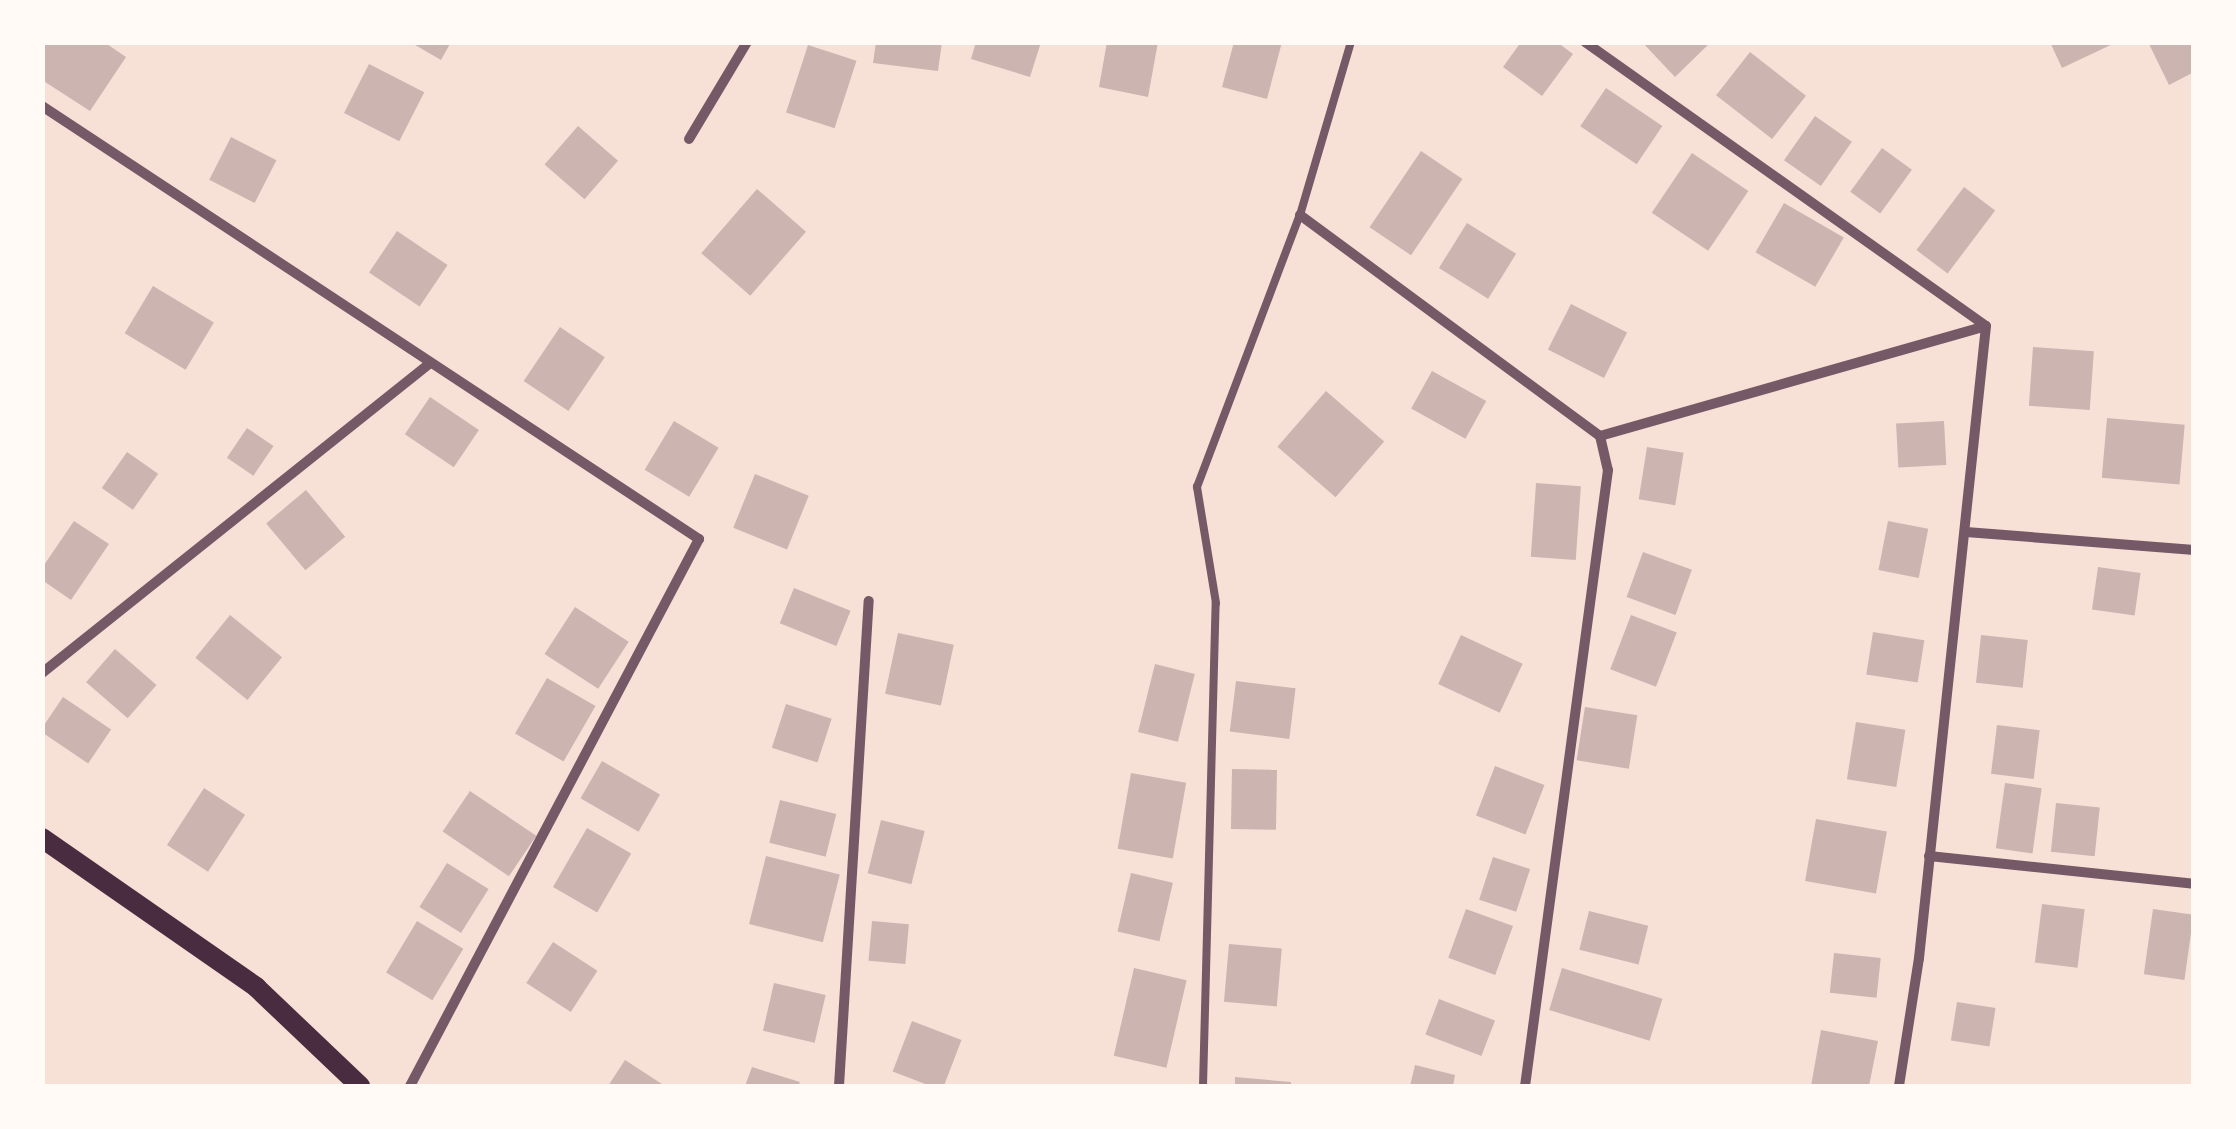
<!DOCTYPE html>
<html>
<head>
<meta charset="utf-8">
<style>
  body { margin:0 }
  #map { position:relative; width:2236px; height:1129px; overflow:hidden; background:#f7e1d7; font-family:"Golos Text",sans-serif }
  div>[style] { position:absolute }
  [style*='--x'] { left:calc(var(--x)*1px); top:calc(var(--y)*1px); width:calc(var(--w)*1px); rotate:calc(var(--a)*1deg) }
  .building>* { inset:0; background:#ccb4b1; transform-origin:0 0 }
  .service>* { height:8px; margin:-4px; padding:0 4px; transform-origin:4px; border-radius:4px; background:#755966 }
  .minor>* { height:10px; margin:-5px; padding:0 5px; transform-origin:5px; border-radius:5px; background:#755966 }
  .secondary>* { height:20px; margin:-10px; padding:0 10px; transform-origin:10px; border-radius:10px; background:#4a2c40 }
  span { translate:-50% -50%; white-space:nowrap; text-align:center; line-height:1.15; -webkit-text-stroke:9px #fffaf5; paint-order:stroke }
  .frame { position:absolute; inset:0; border:45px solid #fffaf5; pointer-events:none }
</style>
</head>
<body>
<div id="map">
  <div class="building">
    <div style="clip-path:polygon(44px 42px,104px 42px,126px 57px,90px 111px,42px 80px)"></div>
    <div style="clip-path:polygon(410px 42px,451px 42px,441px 60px)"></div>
    <div style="clip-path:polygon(876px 42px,942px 42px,938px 71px,873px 63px)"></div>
    <div style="clip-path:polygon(976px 42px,1041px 42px,1030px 77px,971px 59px)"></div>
    <div style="clip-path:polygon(1107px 42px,1158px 42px,1148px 97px,1099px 87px)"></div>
    <div style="clip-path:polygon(1234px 42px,1282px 42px,1267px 99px,1222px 87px)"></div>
    <div style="clip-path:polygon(1521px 42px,1557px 42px,1573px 54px,1542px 96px,1503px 67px)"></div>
    <div style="clip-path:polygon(1642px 42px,1711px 42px,1675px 77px)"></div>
    <div style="clip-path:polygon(2050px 42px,2117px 42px,2062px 68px)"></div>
    <div style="clip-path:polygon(2148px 42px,2194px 42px,2194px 72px,2169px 85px)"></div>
    <div style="left:808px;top:45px;width:51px;height:71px;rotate:18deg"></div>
    <div style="left:1750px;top:52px;width:71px;height:55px;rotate:38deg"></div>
    <div style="left:369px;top:64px;width:62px;height:55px;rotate:27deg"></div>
    <div style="left:1606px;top:88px;width:68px;height:46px;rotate:34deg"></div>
    <div style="left:1815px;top:116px;width:45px;height:54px;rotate:35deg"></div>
    <div style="left:578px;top:126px;width:53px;height:51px;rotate:41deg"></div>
    <div style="left:231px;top:137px;width:51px;height:48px;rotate:27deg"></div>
    <div style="left:1882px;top:148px;width:37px;height:54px;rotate:36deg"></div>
    <div style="left:1421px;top:151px;width:50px;height:92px;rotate:34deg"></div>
    <div style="left:1692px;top:153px;width:68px;height:72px;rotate:34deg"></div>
    <div style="left:1964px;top:187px;width:39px;height:79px;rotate:37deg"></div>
    <div style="left:757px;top:189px;width:65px;height:85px;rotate:41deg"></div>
    <div style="left:1784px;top:203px;width:69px;height:57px;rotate:30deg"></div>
    <div style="left:1467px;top:223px;width:58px;height:53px;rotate:32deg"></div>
    <div style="left:397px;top:231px;width:61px;height:50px;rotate:34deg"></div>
    <div style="left:153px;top:286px;width:71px;height:55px;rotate:31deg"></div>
    <div style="left:1571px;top:304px;width:63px;height:51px;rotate:27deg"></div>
    <div style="left:560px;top:327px;width:54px;height:65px;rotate:34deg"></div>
    <div style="left:2033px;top:347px;width:61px;height:59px;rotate:4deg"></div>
    <div style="left:1432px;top:371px;width:62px;height:43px;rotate:29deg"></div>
    <div style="left:1326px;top:391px;width:77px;height:74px;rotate:41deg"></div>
    <div style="left:430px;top:397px;width:59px;height:45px;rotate:34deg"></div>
    <div style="left:2107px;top:418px;width:78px;height:60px;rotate:5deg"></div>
    <div style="left:674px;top:421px;width:52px;height:57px;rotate:31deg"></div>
    <div style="left:1944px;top:421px;width:44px;height:48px;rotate:87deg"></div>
    <div style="left:247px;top:428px;width:32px;height:36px;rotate:34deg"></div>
    <div style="left:1647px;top:447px;width:37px;height:53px;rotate:9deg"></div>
    <div style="left:127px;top:452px;width:38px;height:44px;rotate:35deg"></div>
    <div style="left:755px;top:474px;width:58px;height:58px;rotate:22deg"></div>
    <div style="left:1536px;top:483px;width:45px;height:74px;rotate:4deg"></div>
    <div style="left:306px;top:490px;width:61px;height:52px;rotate:50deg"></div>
    <div style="clip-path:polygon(74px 521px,109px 544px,71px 600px,42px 580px,42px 568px)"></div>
    <div style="left:1888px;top:521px;width:41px;height:50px;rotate:11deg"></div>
    <div style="left:1643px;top:552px;width:52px;height:48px;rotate:20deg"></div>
    <div style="left:2098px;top:567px;width:43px;height:43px;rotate:8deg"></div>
    <div style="left:794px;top:588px;width:61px;height:38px;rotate:22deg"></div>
    <div style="left:575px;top:607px;width:64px;height:56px;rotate:33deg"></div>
    <div style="left:230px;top:615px;width:67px;height:55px;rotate:39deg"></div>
    <div style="left:1631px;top:615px;width:49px;height:58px;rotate:21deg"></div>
    <div style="left:1873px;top:632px;width:52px;height:43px;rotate:9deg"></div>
    <div style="left:898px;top:633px;width:57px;height:62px;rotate:12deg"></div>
    <div style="left:1461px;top:635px;width:68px;height:54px;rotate:25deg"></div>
    <div style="left:1981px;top:635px;width:47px;height:48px;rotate:6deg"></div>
    <div style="left:115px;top:649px;width:55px;height:44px;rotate:41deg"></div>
    <div style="left:1155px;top:664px;width:41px;height:70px;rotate:14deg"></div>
    <div style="left:547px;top:678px;width:56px;height:64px;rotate:30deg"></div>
    <div style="left:1236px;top:681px;width:60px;height:51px;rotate:7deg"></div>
    <div style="left:63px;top:697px;width:58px;height:41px;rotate:34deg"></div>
    <div style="left:786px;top:704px;width:48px;height:46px;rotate:18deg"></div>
    <div style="left:1585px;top:707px;width:53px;height:54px;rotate:9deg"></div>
    <div style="left:1856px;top:722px;width:50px;height:58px;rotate:9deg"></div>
    <div style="left:1997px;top:725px;width:43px;height:49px;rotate:7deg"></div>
    <div style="left:602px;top:761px;width:67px;height:43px;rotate:30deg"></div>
    <div style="left:1495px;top:766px;width:53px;height:53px;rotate:21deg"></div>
    <div style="left:1232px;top:769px;width:45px;height:60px;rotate:1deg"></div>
    <div style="left:1131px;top:773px;width:56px;height:77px;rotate:10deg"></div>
    <div style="left:2005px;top:783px;width:37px;height:66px;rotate:8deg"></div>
    <div style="left:204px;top:788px;width:49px;height:68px;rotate:33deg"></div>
    <div style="left:470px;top:791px;width:80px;height:49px;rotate:34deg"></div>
    <div style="left:780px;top:800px;width:58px;height:44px;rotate:14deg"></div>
    <div style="left:2056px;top:803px;width:44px;height:49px;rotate:6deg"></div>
    <div style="left:1816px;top:819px;width:72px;height:63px;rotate:10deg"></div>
    <div style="left:881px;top:820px;width:45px;height:55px;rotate:14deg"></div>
    <div style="left:587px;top:828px;width:51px;height:68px;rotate:30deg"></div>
    <div style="left:766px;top:856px;width:76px;height:70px;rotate:14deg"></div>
    <div style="left:1493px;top:857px;width:39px;height:45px;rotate:18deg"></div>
    <div style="left:447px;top:863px;width:49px;height:52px;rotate:32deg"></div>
    <div style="left:1131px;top:873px;width:43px;height:60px;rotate:13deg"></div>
    <div style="left:2042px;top:904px;width:43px;height:59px;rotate:7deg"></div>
    <div style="left:1466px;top:909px;width:50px;height:52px;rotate:20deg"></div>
    <div style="left:2153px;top:909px;width:41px;height:66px;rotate:8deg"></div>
    <div style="left:1589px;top:911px;width:61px;height:40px;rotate:14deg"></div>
    <div style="left:417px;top:921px;width:54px;height:60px;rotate:31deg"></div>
    <div style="left:872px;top:921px;width:37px;height:40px;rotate:5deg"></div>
    <div style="left:553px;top:942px;width:53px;height:49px;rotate:33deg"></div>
    <div style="left:1229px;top:944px;width:53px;height:58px;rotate:5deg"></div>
    <div style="left:1834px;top:953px;width:47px;height:40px;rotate:6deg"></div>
    <div style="left:1134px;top:968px;width:54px;height:90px;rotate:13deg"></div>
    <div style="left:1562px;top:968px;width:105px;height:44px;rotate:17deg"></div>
    <div style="left:774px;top:983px;width:53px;height:49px;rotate:13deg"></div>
    <div style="left:1439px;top:999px;width:60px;height:38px;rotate:21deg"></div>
    <div style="left:1957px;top:1002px;width:39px;height:39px;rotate:9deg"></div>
    <div style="left:912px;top:1021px;width:53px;height:54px;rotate:21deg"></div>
    <div style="clip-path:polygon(1821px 1030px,1878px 1041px,1869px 1086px,1811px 1086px)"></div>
    <div style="clip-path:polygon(625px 1060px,665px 1086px,608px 1086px)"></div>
    <div style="clip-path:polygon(1415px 1065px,1455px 1075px,1453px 1086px,1410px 1086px)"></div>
    <div style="clip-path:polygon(752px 1067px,800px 1082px,798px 1086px,745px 1086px)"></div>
    <div style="clip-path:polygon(1235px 1077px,1291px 1082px,1291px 1086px,1235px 1086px)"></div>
  </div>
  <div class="service">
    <div style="--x:1203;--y:1086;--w:483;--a:-88.5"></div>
    <div style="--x:1216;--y:603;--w:118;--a:-99.3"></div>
    <div style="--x:1197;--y:487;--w:291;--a:-69.3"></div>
    <div style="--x:1300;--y:215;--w:180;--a:-73.6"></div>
  </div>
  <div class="minor">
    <div style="--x:1585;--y:42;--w:491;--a:35.3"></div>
    <div style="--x:1986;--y:326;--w:636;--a:96.05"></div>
    <div style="--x:1919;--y:958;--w:130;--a:98.9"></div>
    <div style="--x:42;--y:106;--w:787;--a:33.39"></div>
    <div style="--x:699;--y:539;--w:619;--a:117.85"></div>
    <div style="--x:689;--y:139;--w:113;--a:-59.1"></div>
    <div style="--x:1300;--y:215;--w:373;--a:36.4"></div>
    <div style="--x:1600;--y:436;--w:35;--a:77"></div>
    <div style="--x:1608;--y:470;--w:622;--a:97.67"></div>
    <div style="--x:1600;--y:436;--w:401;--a:-15.9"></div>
    <div style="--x:1966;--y:532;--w:229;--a:4.5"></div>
    <div style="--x:42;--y:673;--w:497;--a:-38.6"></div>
    <div style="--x:1929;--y:856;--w:266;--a:6"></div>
    <div style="--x:839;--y:1086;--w:486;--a:-86.5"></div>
  </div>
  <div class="secondary">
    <div style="--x:42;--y:838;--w:261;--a:34.8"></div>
    <div style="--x:256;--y:987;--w:144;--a:43.6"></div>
  </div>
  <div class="frame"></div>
</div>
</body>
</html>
